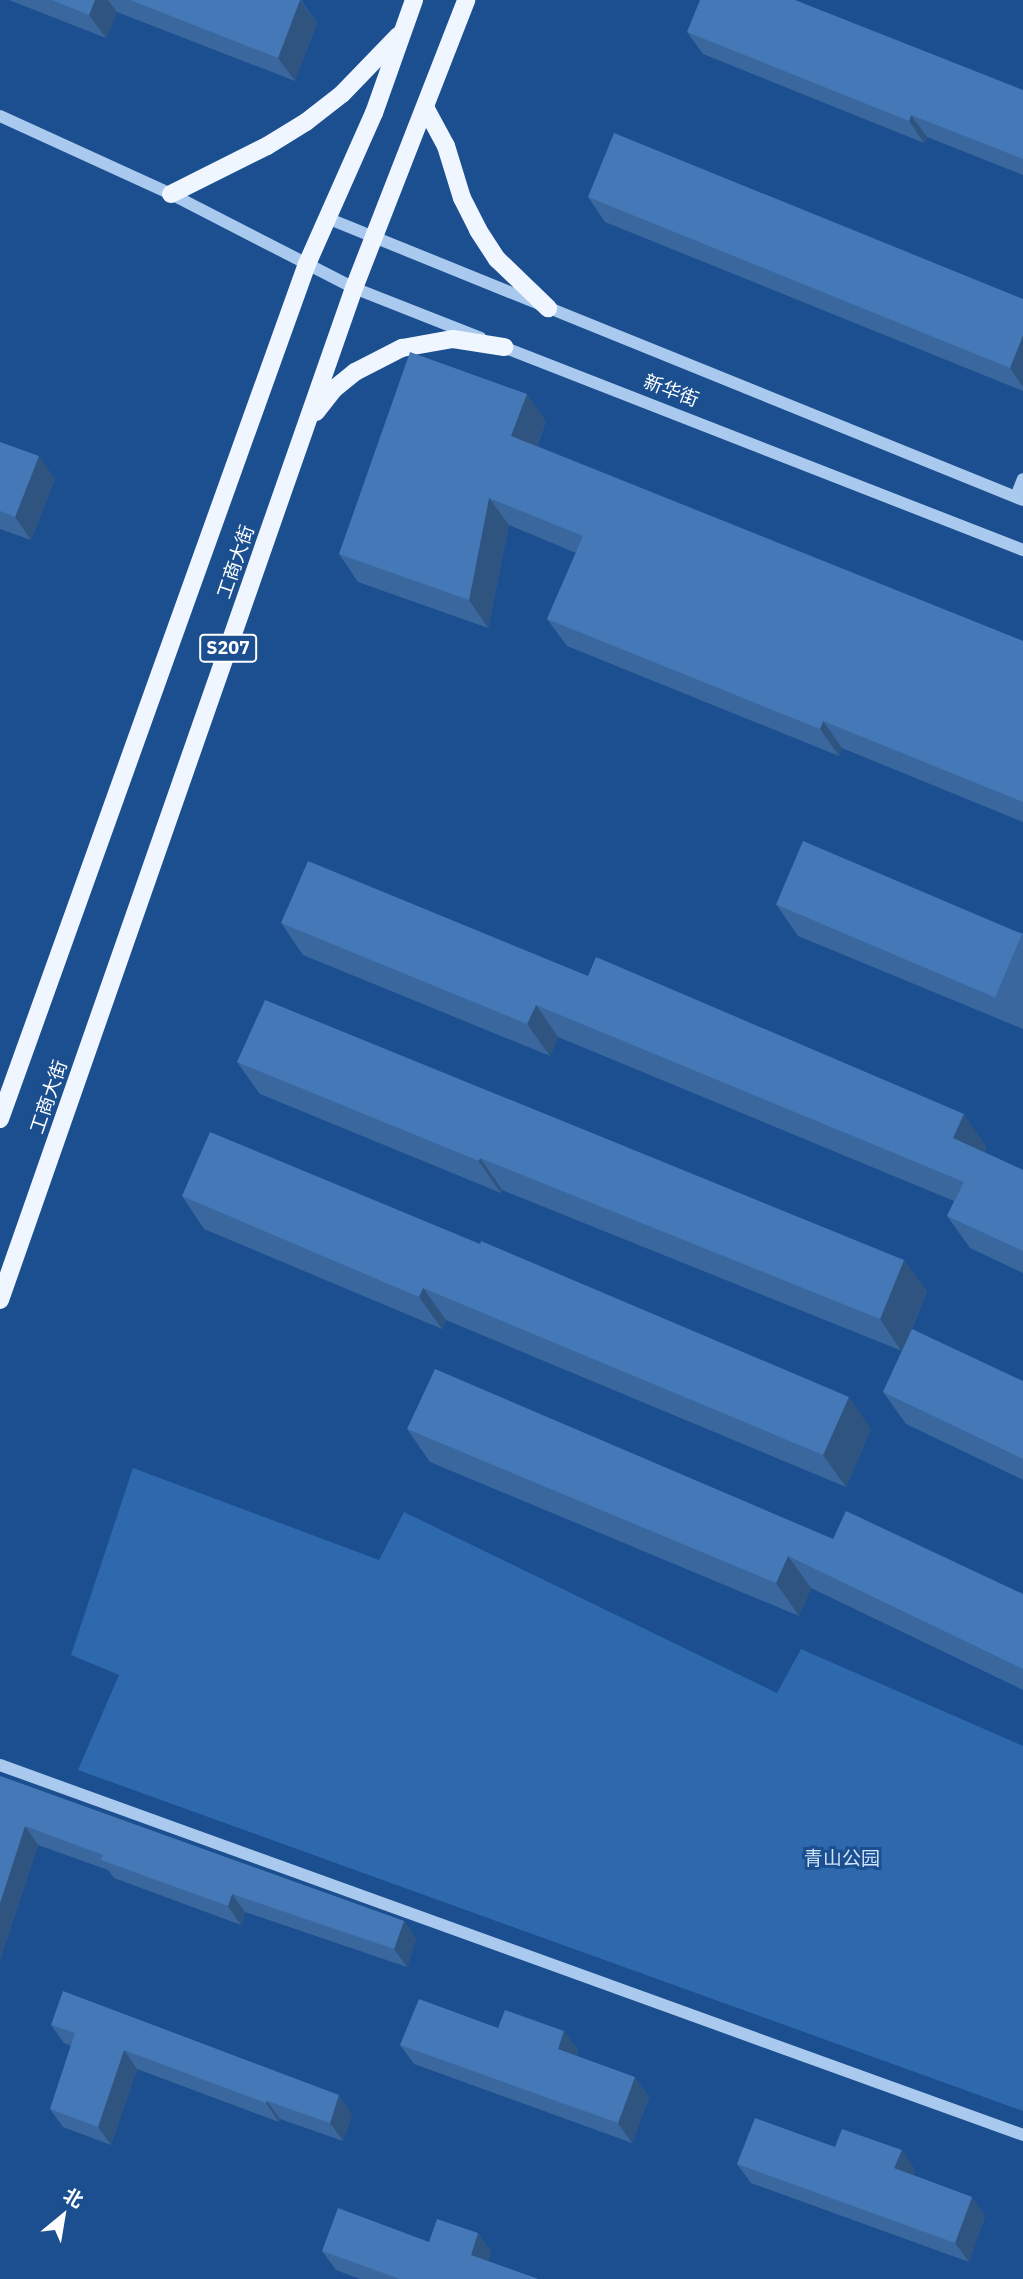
<!DOCTYPE html>
<html>
<head>
<meta charset="utf-8">
<style>
  body { margin:0 }
  #map { position:relative; width:1023px; height:2279px; overflow:hidden; background:#1b4f8f; font-family:"IBM Plex Sans","Noto Sans SC",sans-serif }
  div>[style] { position:absolute }
  [style*='--x'] { left:calc(var(--x)*1px); top:calc(var(--y)*1px); width:calc(var(--w)*1px); rotate:calc(var(--a)*1deg) }
  .green>* { inset:0; background:#2e69ad }
  .minor>* { height:12px; margin:-6px; padding:0 6px; transform-origin:6px; border-radius:6px; background:#a9c9ee }
  .major>* { height:18px; margin:-9px; padding:0 9px; transform-origin:9px; border-radius:9px; background:#f0f6ff }
  .wall>* { inset:0; background:#3a679d }
  .shaded-wall>* { inset:0; background:#305480; transform-origin:0 0 }
  .building>* { inset:0; background:#4478b7; transform-origin:0 0 }
  span { translate:-50% -50%; white-space:nowrap; text-align:center; line-height:1.15; -webkit-text-stroke:6px #1b4f8f; paint-order:stroke }
  .shield-label span { padding:2px 5px; background:#1b4f8f; border:2px solid; border-radius:5px; -webkit-text-stroke-width:0 }
  .shield-label { font-size:18px; color:#fff; font-weight:700 }
  .street-label { font-size:19px; color:#fff }
  .park-label { font-size:19px; color:#cfe3fa }
  .north { position:absolute; left:28px; top:2181px; width:70px; height:70px; -webkit-text-stroke:5px #1b4f8f; paint-order:stroke; rotate:30deg; font-size:19px; font-weight:700; line-height:28px; text-align:center; color:#fff }
  .north::after { content:''; display:block; margin:auto; width:24px; height:32px; background:#fff; clip-path:polygon(50% 0,100% 100%,50% 72%,0 100%) }
</style>
</head>
<body>
<div id="map">
  <div class="green">
    <div style="clip-path:polygon(133px 1468px,379px 1560px,404px 1512px,777px 1693px,801px 1649px,1023px 1746px,1023px 2111px,78px 1770px,119px 1675px,71px 1655px)"></div>
  </div>
  <div class="minor">
    <div style="--x:0;--y:116;--w:188;--a:24.5"></div>
    <div style="--x:171;--y:194;--w:206;--a:27.2"></div>
    <div style="--x:354;--y:288;--w:136;--a:21.5"></div>
    <div style="--x:327;--y:218;--w:751;--a:22.06"></div>
    <div style="--x:498;--y:345;--w:564;--a:21.33"></div>
    <div style="--x:1016;--y:497;--w:19;--a:-69"></div>
    <div style="--x:0;--y:1765;--w:1088;--a:19.88"></div>
  </div>
  <div class="major">
    <div style="--x:426;--y:109;--w:42;--a:61.6"></div>
    <div style="--x:446;--y:146;--w:54;--a:72.9"></div>
    <div style="--x:462;--y:198;--w:36;--a:63"></div>
    <div style="--x:478;--y:230;--w:35;--a:57"></div>
    <div style="--x:497;--y:259;--w:71;--a:43.9"></div>
    <div style="--x:171;--y:194;--w:107;--a:-26.6"></div>
    <div style="--x:267;--y:146;--w:46;--a:-31.6"></div>
    <div style="--x:306;--y:122;--w:46;--a:-37.9"></div>
    <div style="--x:342;--y:94;--w:81;--a:-46"></div>
    <div style="--x:316;--y:412;--w:29;--a:-52"></div>
    <div style="--x:334;--y:389;--w:27;--a:-39"></div>
    <div style="--x:355;--y:372;--w:53;--a:-27.1"></div>
    <div style="--x:402;--y:348;--w:52;--a:-10"></div>
    <div style="--x:453;--y:339;--w:52;--a:8.9"></div>
    <div style="--x:0;--y:1119;--w:908;--a:-70.25"></div>
    <div style="--x:307;--y:264;--w:165;--a:-66.1"></div>
    <div style="--x:374;--y:113;--w:120;--a:-70.5"></div>
    <div style="--x:0;--y:1300;--w:1072;--a:-70.72"></div>
    <div style="--x:354;--y:288;--w:309;--a:-68.7"></div>
  </div>
  <div class="wall">
    <div style="clip-path:polygon(9px 0,301px 0,317px 23px,295px 81px,117px 12px,106px 38px)"></div>
    <div style="clip-path:polygon(687px 32px,1023px 90px,1023px 175px,927px 137px,924px 143px,703px 54px)"></div>
    <div style="clip-path:polygon(588px 197px,1023px 299px,1023px 391px,605px 222px)"></div>
    <div style="clip-path:polygon(546px 421px,537px 446px,1023px 641px,1023px 822px,842px 748px,839px 756px,567px 646px,547px 619px,576px 553px,509px 525px,488px 628px,358px 582px,339px 554px)"></div>
    <div style="clip-path:polygon(0 442px,55px 479px,31px 540px,0 529px)"></div>
    <div style="clip-path:polygon(776px 904px,1023px 933px,1023px 1029px,798px 936px)"></div>
    <div style="clip-path:polygon(281px 923px,986px 1146px,984px 1152px,1023px 1170px,1023px 1273px,970px 1248px,947px 1216px,954px 1201px,558px 1037px,550px 1056px,303px 955px)"></div>
    <div style="clip-path:polygon(237px 1062px,904px 1260px,927px 1292px,907px 1341px,1023px 1381px,1023px 1480px,906px 1424px,883px 1392px,902px 1351px,502px 1190px,501px 1193px,260px 1094px)"></div>
    <div style="clip-path:polygon(182px 1196px,480px 1244px,871px 1429px,846px 1487px,446px 1320px,442px 1329px,204px 1229px)"></div>
    <div style="clip-path:polygon(407px 1429px,833px 1539px,1023px 1594px,1023px 1690px,811px 1588px,799px 1616px,430px 1462px)"></div>
    <div style="clip-path:polygon(0 1776px,404px 1921px,416px 1939px,407px 1967px,245px 1912px,241px 1925px,114px 1878px,108px 1870px,38px 1845px,0 1960px)"></div>
    <div style="clip-path:polygon(51px 2025px,352px 2114px,343px 2141px,280px 2119px,279px 2122px,137px 2069px,111px 2145px,63px 2127px,50px 2109px,71px 2046px,64px 2043px)"></div>
    <div style="clip-path:polygon(498px 2028px,578px 2050px,576px 2056px,649px 2097px,632px 2143px,414px 2064px,400px 2045px)"></div>
    <div style="clip-path:polygon(835px 2147px,915px 2169px,913px 2175px,972px 2197px,985px 2216px,969px 2262px,751px 2183px,737px 2164px)"></div>
    <div style="clip-path:polygon(478px 2233px,491px 2252px,488px 2261px,538px 2279px,360px 2279px,336px 2270px,322px 2251px,429px 2242px)"></div>
  </div>
  <div class="shaded-wall">
    <div style="clip-path:polygon(95px 0,108px 0,117px 12px,106px 38px,89px 15px)"></div>
    <div style="clip-path:polygon(300px 0,317px 23px,295px 81px,278px 58px)"></div>
    <div style="clip-path:polygon(911px 115px,927px 137px,924px 143px,909px 121px)"></div>
    <div style="clip-path:polygon(1023px 335px,1023px 387px,1010px 368px)"></div>
    <div style="clip-path:polygon(527px 394px,546px 421px,530px 463px,511px 436px)"></div>
    <div style="clip-path:polygon(39px 456px,55px 479px,31px 540px,15px 517px)"></div>
    <div style="clip-path:polygon(489px 498px,509px 525px,488px 628px,469px 600px)"></div>
    <div style="clip-path:polygon(823px 721px,842px 748px,839px 756px,820px 729px)"></div>
    <div style="clip-path:polygon(536px 1005px,558px 1037px,550px 1056px,527px 1024px)"></div>
    <div style="clip-path:polygon(964px 1114px,986px 1146px,975px 1170px,953px 1138px)"></div>
    <div style="left:480px;top:1158px;width:39px;height:3px;rotate:55deg"></div>
    <div style="clip-path:polygon(904px 1260px,927px 1292px,902px 1352px,880px 1319px)"></div>
    <div style="clip-path:polygon(423px 1288px,446px 1320px,442px 1329px,419px 1297px)"></div>
    <div style="clip-path:polygon(849px 1397px,871px 1429px,846px 1487px,823px 1455px)"></div>
    <div style="clip-path:polygon(788px 1556px,811px 1588px,799px 1616px,776px 1583px)"></div>
    <div style="clip-path:polygon(25px 1826px,38px 1845px,0 1960px,0 1903px)"></div>
    <div style="clip-path:polygon(232px 1894px,245px 1912px,241px 1925px,228px 1906px)"></div>
    <div style="clip-path:polygon(404px 1921px,416px 1939px,407px 1967px,394px 1949px)"></div>
    <div style="clip-path:polygon(564px 2031px,578px 2050px,571px 2068px,558px 2049px)"></div>
    <div style="clip-path:polygon(124px 2050px,137px 2069px,111px 2145px,98px 2127px)"></div>
    <div style="clip-path:polygon(635px 2077px,649px 2097px,632px 2143px,618px 2123px)"></div>
    <div style="clip-path:polygon(339px 2095px,352px 2114px,343px 2141px,330px 2123px)"></div>
    <div style="clip-path:polygon(267px 2101px,280px 2119px,279px 2122px,266px 2103px)"></div>
    <div style="clip-path:polygon(902px 2150px,915px 2169px,908px 2187px,894px 2168px)"></div>
    <div style="clip-path:polygon(972px 2197px,985px 2216px,969px 2262px,955px 2243px)"></div>
    <div style="clip-path:polygon(478px 2233px,491px 2252px,484px 2274px,471px 2255px)"></div>
  </div>
  <div class="building">
    <div style="clip-path:polygon(52px 0,95px 0,89px 15px)"></div>
    <div style="clip-path:polygon(130px 0,300px 0,278px 58px)"></div>
    <div style="clip-path:polygon(700px 0,795px 0,1023px 90px,1023px 159px,911px 115px,909px 121px,687px 32px)"></div>
    <div style="clip-path:polygon(614px 133px,1023px 299px,1023px 335px,1010px 368px,588px 197px)"></div>
    <div style="clip-path:polygon(410px 352px,527px 394px,511px 436px,1023px 641px,1023px 802px,823px 721px,820px 729px,547px 619px,583px 536px,489px 498px,469px 600px,339px 554px)"></div>
    <div style="clip-path:polygon(0 442px,39px 456px,15px 517px,0 511px)"></div>
    <div style="left:803px;top:841px;width:238px;height:69px;rotate:23deg"></div>
    <div style="clip-path:polygon(308px 861px,588px 976px,596px 957px,964px 1114px,953px 1138px,1023px 1170px,1023px 1251px,947px 1216px,964px 1182px,536px 1005px,527px 1024px,281px 923px)"></div>
    <div style="clip-path:polygon(265px 1000px,904px 1260px,880px 1319px,480px 1158px,479px 1161px,237px 1062px)"></div>
    <div style="clip-path:polygon(210px 1132px,480px 1244px,481px 1241px,849px 1397px,823px 1455px,423px 1288px,419px 1297px,182px 1196px)"></div>
    <div style="clip-path:polygon(912px 1329px,1023px 1381px,1023px 1459px,883px 1392px)"></div>
    <div style="clip-path:polygon(435px 1369px,833px 1539px,846px 1511px,1023px 1594px,1023px 1669px,788px 1556px,776px 1583px,407px 1429px)"></div>
    <div style="clip-path:polygon(0 1776px,404px 1921px,394px 1949px,232px 1894px,228px 1906px,101px 1860px,103px 1855px,25px 1826px,0 1903px)"></div>
    <div style="clip-path:polygon(63px 1991px,339px 2095px,330px 2123px,267px 2101px,266px 2103px,124px 2050px,98px 2127px,50px 2109px,75px 2033px,51px 2025px)"></div>
    <div style="clip-path:polygon(419px 1999px,498px 2028px,505px 2010px,564px 2031px,558px 2049px,635px 2077px,618px 2123px,400px 2045px)"></div>
    <div style="clip-path:polygon(755px 2118px,835px 2147px,842px 2129px,902px 2150px,894px 2168px,972px 2197px,955px 2243px,737px 2164px)"></div>
    <div style="clip-path:polygon(338px 2208px,429px 2242px,437px 2219px,478px 2233px,471px 2255px,538px 2279px,400px 2279px,322px 2251px)"></div>
  </div>
  <div class="shield-label">
    <span style="left:228px;top:648px">S207</span>
  </div>
  <div class="street-label">
    <span style="left:671px;top:391px;rotate:21deg">新华街</span>
    <span style="left:236px;top:562px;rotate:-71deg">工商大街</span>
    <span style="left:49px;top:1097px;rotate:-71deg">工商大街</span>
  </div>
  <div class="park-label">
    <span style="left:842px;top:1859px">青山公园</span>
  </div>
  <div class="north">北</div>
</div>
</body>
</html>
